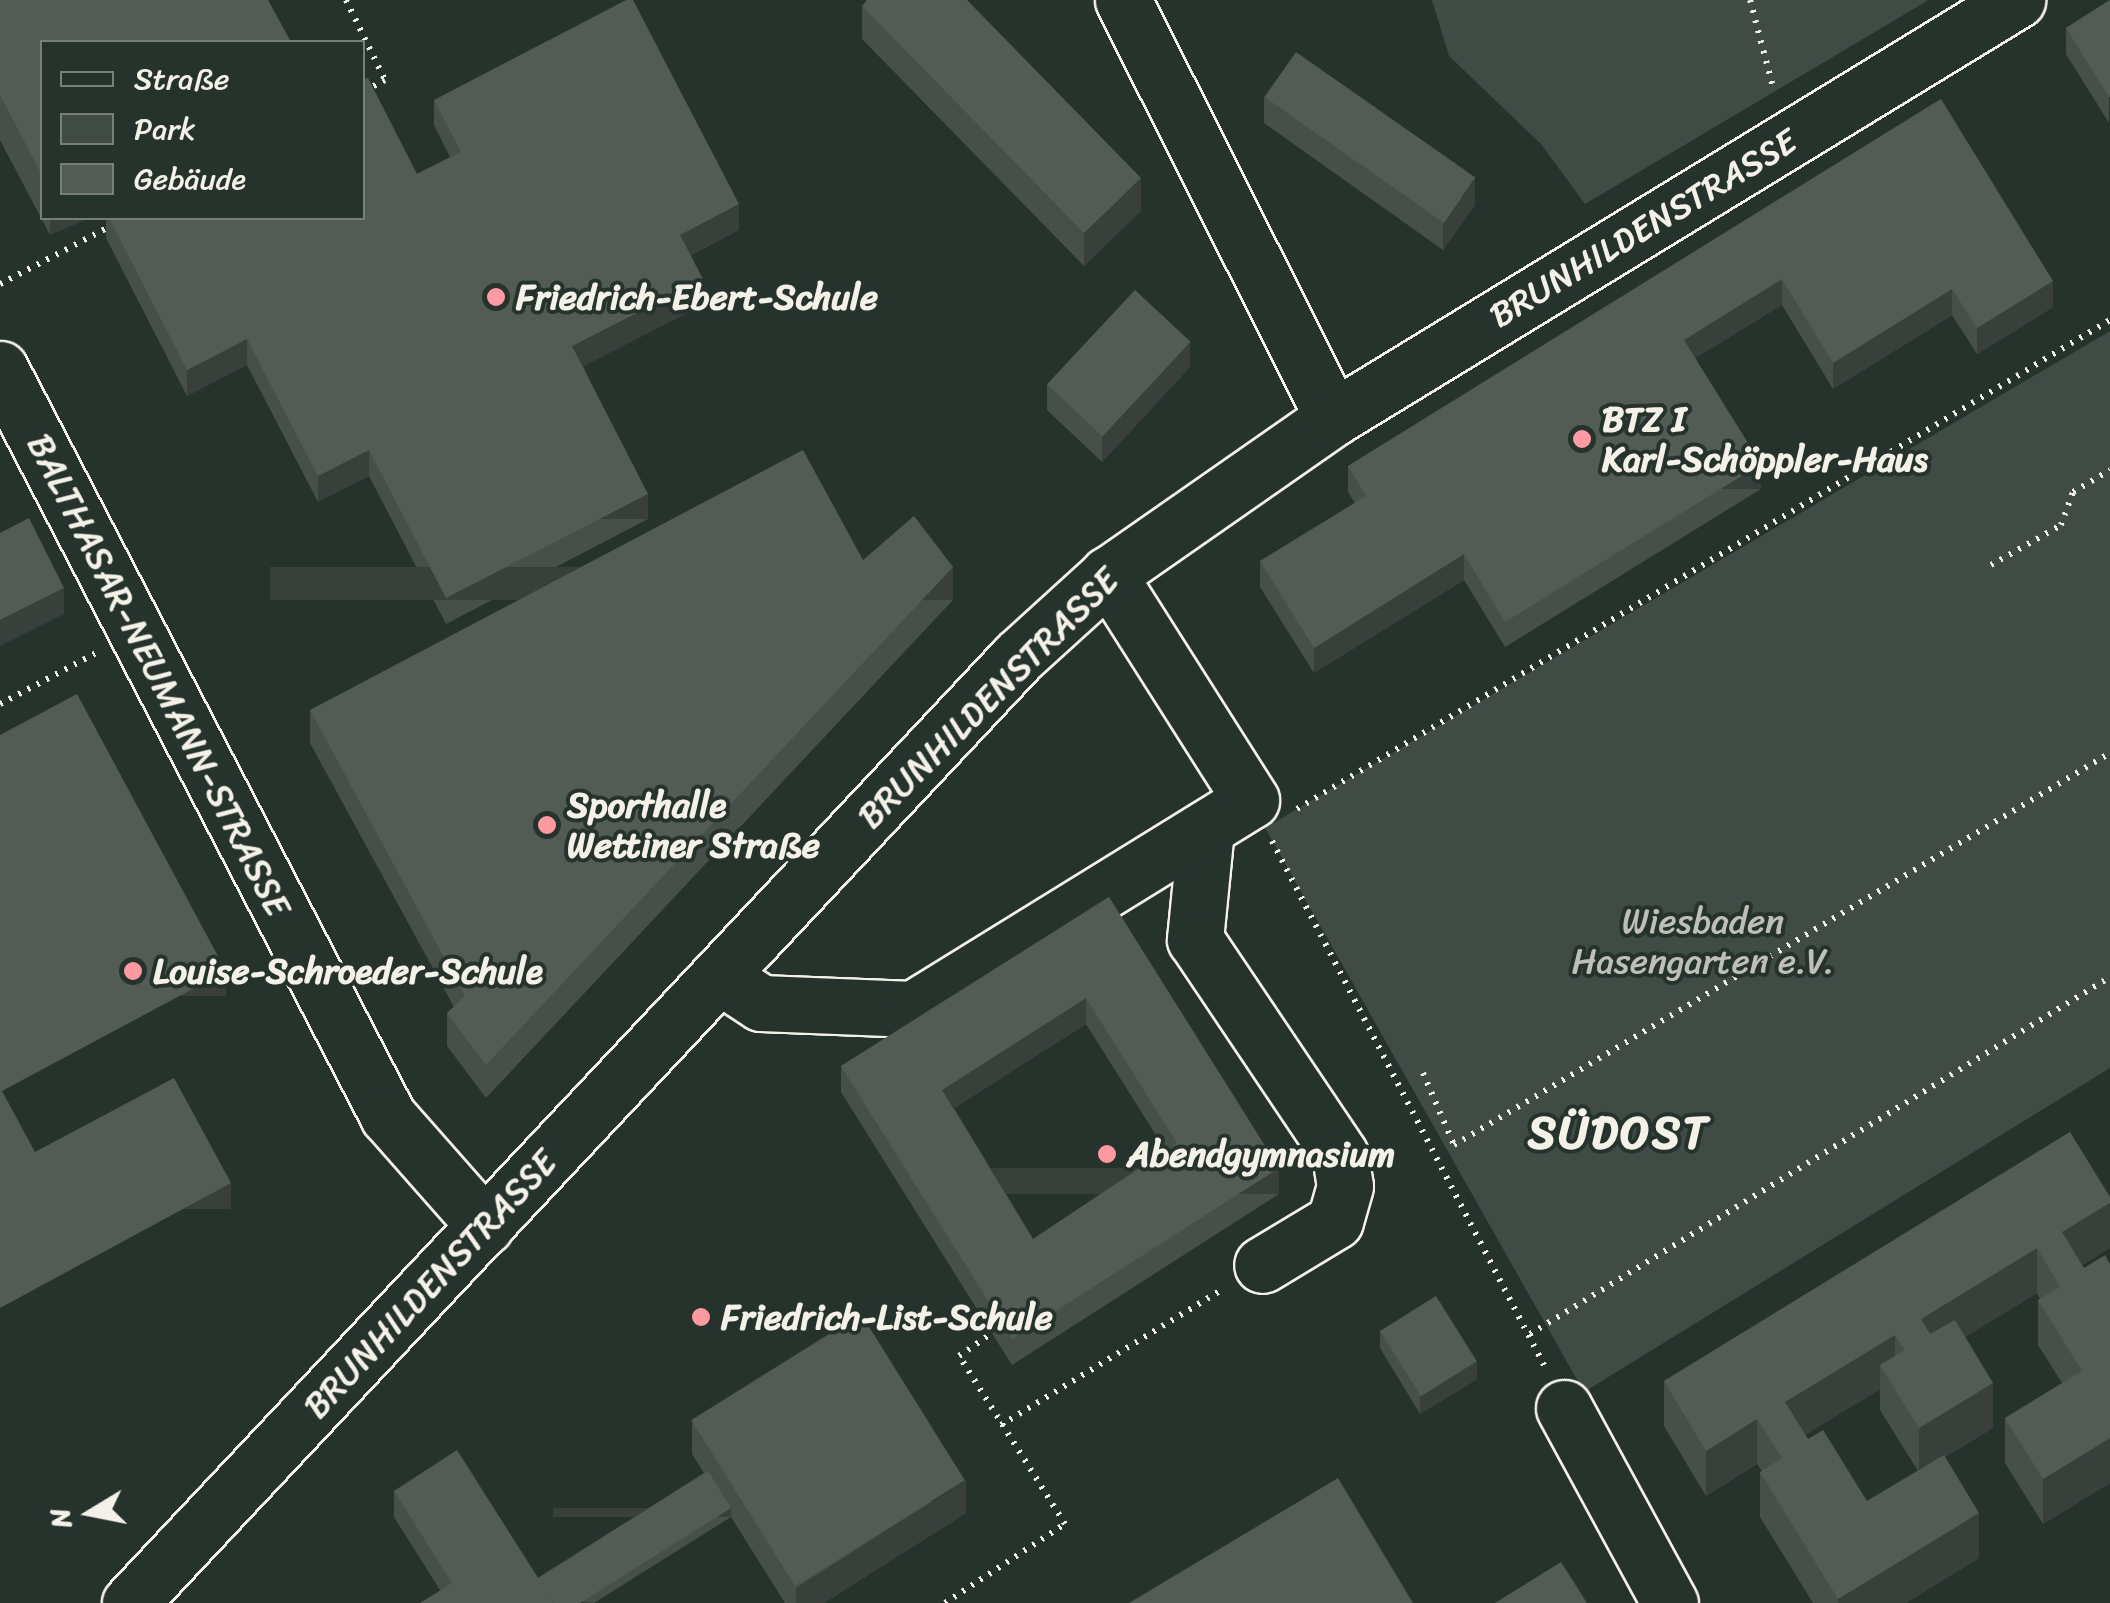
<!DOCTYPE html>
<html>
<head>
<meta charset="utf-8">
<style>
  body { margin:0 }
  #map { position:relative; width:2110px; height:1603px; overflow:hidden; background:#26332d; font-family:Sriracha,sans-serif }
  div>[style] { position:absolute }
  [style*='--x'] { left:calc(var(--x)*1px); top:calc(var(--y)*1px); width:calc(var(--w)*1px); rotate:calc(var(--a)*1deg) }
  .green>* { inset:0; background:#414b45 }
  .path>* { height:6px; margin-top:-3px; transform-origin:0; background:repeating-linear-gradient(90deg,#f4f1e8 0 2.5px,transparent 0 10.5px) }
  .roads { filter:drop-shadow(2px 0 #f4f1e8) drop-shadow(-2px 0 #f4f1e8) drop-shadow(0 2px #f4f1e8) drop-shadow(0 -2px #f4f1e8) }
  .minor>* { height:55px; margin:-27.5px; padding:0 27.5px; transform-origin:27.5px; border-radius:27.5px; background:#26332d }
  .wall>* { inset:0; background:#474f49 }
  .shaded-wall>* { inset:0; background:#39403c; transform-origin:0 0 }
  .building>* { inset:0; background:#525c55; transform-origin:0 0 }
  .dots>* { width:28px; height:28px; translate:-50% -50%; box-sizing:border-box; border:5px solid #26332d; border-radius:50% }
  span { translate:-50% -50%; white-space:nowrap; text-align:center; line-height:1.15; -webkit-text-stroke:8px #26332d; paint-order:stroke }
  .street-label { font-size:35px; color:#f4f1e8 }
  .poi-label { font-size:35px; color:#f4f1e8; font-weight:700 }
  .left { translate:0 -50%; text-align:left }
  .park-label { font-size:35px; color:#bebfb7 }
  .district-label { font-size:45px; color:#f4f1e8; font-weight:700; letter-spacing:2.5px }
  .legend { position:absolute; left:40px; top:40px; width:325px; height:180px; box-sizing:border-box; background:#26332d; border:2px solid #787f78; margin:0; padding:12px 18px; list-style:none; font-size:30px; color:#f4f1e8 }
  .legend li { display:flex; align-items:center; gap:20px; height:50px }
  .legend b { width:50px; border:2px solid #787f78 }
  .north { position:absolute; left:40px; top:1463px; width:100px; height:100px; -webkit-text-stroke:8px #26332d; paint-order:stroke; rotate:260deg; font-size:28px; font-weight:700; line-height:40px; text-align:center; color:#f4f1e8 }
  .north::after { content:''; display:block; margin:auto; width:35px; height:45px; background:#f4f1e8; clip-path:polygon(50% 0,100% 100%,50% 72%,0 100%) }
</style>
</head>
<body>
<div id="map">
  <div class="green">
    <div style="clip-path:polygon(1432px 0,1926px 0,1927px 1px,1585px 204px,1541px 144px,1449px 56px)"></div>
    <div style="clip-path:polygon(2110px 331px,2110px 1068px,1584px 1392px,1265px 828px)"></div>
  </div>
  <div class="path">
    <div style="--x:346;--y:0;--w:89;--a:64"></div>
    <div style="--x:385;--y:80;--w:26;--a:152"></div>
    <div style="--x:1750;--y:0;--w:94;--a:75.2"></div>
    <div style="--x:0;--y:284;--w:142;--a:-27.6"></div>
    <div style="--x:1991;--y:565;--w:81;--a:-29.7"></div>
    <div style="--x:2061;--y:525;--w:35;--a:-70"></div>
    <div style="--x:2073;--y:492;--w:43;--a:-30.7"></div>
    <div style="--x:0;--y:704;--w:109;--a:-28"></div>
    <div style="--x:1297;--y:809;--w:949;--a:-31.03"></div>
    <div style="--x:1272;--y:841;--w:593;--a:62.57"></div>
    <div style="--x:1423;--y:1073;--w:78;--a:66.7"></div>
    <div style="--x:1454;--y:1145;--w:764;--a:-30.86"></div>
    <div style="--x:1530;--y:1334;--w:681;--a:-31.61"></div>
    <div style="--x:1001;--y:1425;--w:260;--a:-31.5"></div>
    <div style="--x:945;--y:1603;--w:144;--a:-33.4"></div>
    <div style="--x:1065;--y:1524;--w:199;--a:-122.2"></div>
    <div style="--x:959;--y:1356;--w:40;--a:-34.9"></div>
  </div>
  <div class="roads">
    <div class="minor">
      <div style="--x:1123;--y:0;--w:468;--a:63.3"></div>
      <div style="--x:0;--y:369;--w:842;--a:62.55"></div>
      <div style="--x:388;--y:1116;--w:147;--a:48.6"></div>
      <div style="--x:1206;--y:829;--w:111;--a:95.7"></div>
      <div style="--x:1195;--y:939;--w:260;--a:56.1"></div>
      <div style="--x:1340;--y:1155;--w:31;--a:81"></div>
      <div style="--x:1345;--y:1186;--w:36;--a:106"></div>
      <div style="--x:1335;--y:1221;--w:85;--a:148.9"></div>
      <div style="--x:720;--y:976;--w:49;--a:33.4"></div>
      <div style="--x:761;--y:1003;--w:152;--a:2.3"></div>
      <div style="--x:913;--y:1009;--w:397;--a:-31.7"></div>
      <div style="--x:1251;--y:800;--w:267;--a:-122.4"></div>
      <div style="--x:1564;--y:1408;--w:222;--a:61.5"></div>
      <div style="--x:130;--y:1603;--w:1297;--a:-46.81"></div>
      <div style="--x:1018;--y:657;--w:122;--a:-42.3"></div>
      <div style="--x:1108;--y:575;--w:274;--a:-34.9"></div>
      <div style="--x:1333;--y:418;--w:802;--a:-31.43"></div>
    </div>
  </div>
  <div class="wall">
    <div style="clip-path:polygon(0 0,42px 42px,42px 218px,89px 218px,50px 235px,0 140px)"></div>
    <div style="clip-path:polygon(2110px 0,2109px 123px,2066px 54px,2066px 28px)"></div>
    <div style="clip-path:polygon(862px 6px,1141px 211px,1084px 266px,862px 39px)"></div>
    <div style="clip-path:polygon(1264px 97px,1475px 205px,1443px 250px,1264px 123px)"></div>
    <div style="clip-path:polygon(1941px 99px,2053px 307px,1977px 354px,1952px 315px,1833px 389px,1782px 305px,1695px 358px,1761px 489px,1505px 647px,1464px 580px,1314px 673px,1260px 587px,1260px 561px,1355px 503px,1348px 492px,1348px 466px)"></div>
    <div style="clip-path:polygon(434px 100px,739px 230px,691px 255px,703px 305px,583px 366px,648px 519px,446px 624px,369px 476px,318px 502px,247px 365px,187px 396px,106px 238px,106px 218px,362px 218px,417px 174px,450px 157px,434px 125px)"></div>
    <div style="clip-path:polygon(1190px 367px,1102px 462px,1047px 410px,1047px 384px)"></div>
    <div style="clip-path:polygon(863px 560px,953px 600px,486px 1098px,447px 1046px,447px 1013px,454px 1007px,310px 743px,310px 710px)"></div>
    <div style="clip-path:polygon(evenodd,1109px 897px,1279px 1194px,1012px 1365px,841px 1092px,841px 1066px,1109px 897px,1086px 1024px,1166px 1151px,1033px 1239px,954px 1108px,1086px 1024px)"></div>
    <div style="clip-path:polygon(evenodd,2070px 1132px,2082px 1265px,2084px 1268px,2110px 1264px,2110px 1483px,2043px 1524px,2005px 1463px,2005px 1418px,2062px 1383px,2038px 1345px,2038px 1300px,2040px 1299px,2037px 1293px,1965px 1337px,1993px 1428px,1945px 1457px,1979px 1558px,1906px 1603px,1813px 1603px,1760px 1517px,1760px 1472px,1762px 1471px,1757px 1464px,1706px 1496px,1664px 1426px,1664px 1381px,2070px 1132px,1880px 1389px,1880px 1410px,1918px 1471px,1867px 1501px,1805px 1435px,1880px 1389px)"></div>
    <div style="clip-path:polygon(1380px 1330px,1477px 1379px,1420px 1414px,1380px 1348px)"></div>
    <div style="clip-path:polygon(692px 1421px,966px 1513px,824px 1603px,785px 1603px,731px 1517px,594px 1603px,440px 1590px,394px 1517px,394px 1491px,538px 1578px,704px 1473px,692px 1454px)"></div>
  </div>
  <div class="shaded-wall">
    <div style="clip-path:polygon(1141px 178px,1141px 211px,1084px 266px,1084px 233px)"></div>
    <div style="clip-path:polygon(1475px 179px,1475px 205px,1443px 250px,1443px 224px)"></div>
    <div style="clip-path:polygon(739px 204px,739px 230px,680px 260px,680px 235px)"></div>
    <div style="clip-path:polygon(50px 218px,89px 218px,50px 235px)"></div>
    <div style="clip-path:polygon(703px 279px,703px 305px,572px 372px,572px 346px)"></div>
    <div style="clip-path:polygon(1782px 279px,1782px 305px,1684px 365px,1684px 340px)"></div>
    <div style="clip-path:polygon(2053px 281px,2053px 307px,1977px 354px,1977px 328px)"></div>
    <div style="clip-path:polygon(1952px 289px,1952px 315px,1833px 389px,1833px 363px)"></div>
    <div style="clip-path:polygon(247px 339px,247px 365px,187px 396px,187px 370px)"></div>
    <div style="clip-path:polygon(1190px 342px,1190px 367px,1102px 462px,1102px 436px)"></div>
    <div style="clip-path:polygon(369px 450px,369px 476px,318px 502px,318px 476px)"></div>
    <div style="left:1761px;top:464px;width:25px;height:301px;rotate:90deg"></div>
    <div style="left:648px;top:494px;width:25px;height:227px;rotate:90deg"></div>
    <div style="clip-path:polygon(1464px 554px,1464px 580px,1314px 673px,1314px 648px)"></div>
    <div style="left:953px;top:567px;width:33px;height:683px;rotate:90deg"></div>
    <div style="clip-path:polygon(64px 588px,64px 614px,0 646px,0 620px)"></div>
    <div style="left:226px;top:971px;width:25px;height:254px;rotate:90deg"></div>
    <div style="clip-path:polygon(1086px 998px,1086px 1024px,942px 1116px,942px 1090px)"></div>
    <div style="left:1279px;top:1168px;width:26px;height:317px;rotate:90deg"></div>
    <div style="left:231px;top:1183px;width:26px;height:263px;rotate:90deg"></div>
    <div style="clip-path:polygon(2110px 1203px,2110px 1248px,2062px 1278px,2062px 1232px)"></div>
    <div style="clip-path:polygon(2037px 1248px,2037px 1293px,1921px 1364px,1921px 1319px)"></div>
    <div style="clip-path:polygon(1895px 1335px,1895px 1380px,1880px 1365px,1880px 1389px,1785px 1447px,1785px 1402px)"></div>
    <div style="clip-path:polygon(1477px 1361px,1477px 1379px,1420px 1414px,1420px 1396px)"></div>
    <div style="clip-path:polygon(1993px 1383px,1993px 1428px,1919px 1473px,1919px 1428px)"></div>
    <div style="clip-path:polygon(1757px 1419px,1757px 1464px,1706px 1496px,1706px 1451px)"></div>
    <div style="clip-path:polygon(2110px 1438px,2110px 1483px,2043px 1524px,2043px 1479px)"></div>
    <div style="clip-path:polygon(966px 1480px,966px 1513px,824px 1603px,796px 1603px,796px 1588px)"></div>
    <div style="left:731px;top:1508px;width:9px;height:178px;rotate:90deg"></div>
    <div style="clip-path:polygon(1979px 1513px,1979px 1558px,1906px 1603px,1838px 1603px,1838px 1599px)"></div>
  </div>
  <div class="building">
    <div style="clip-path:polygon(0 0,268px 0,291px 42px,42px 42px,42px 175px,0 95px)"></div>
    <div style="clip-path:polygon(626px 0,633px 0,739px 204px,680px 235px,703px 279px,572px 346px,648px 494px,446px 598px,369px 450px,318px 476px,247px 339px,187px 370px,109px 218px,362px 218px,362px 80px,368px 78px,417px 174px,461px 152px,434px 100px)"></div>
    <div style="clip-path:polygon(867px 0,967px 0,1141px 178px,1084px 233px,862px 6px)"></div>
    <div style="clip-path:polygon(2110px 0,2110px 97px,2109px 97px,2066px 28px)"></div>
    <div style="left:1296px;top:52px;width:219px;height:55px;rotate:35deg"></div>
    <div style="clip-path:polygon(1941px 99px,2053px 281px,1977px 328px,1952px 289px,1833px 363px,1782px 279px,1684px 340px,1761px 464px,1505px 622px,1464px 554px,1314px 648px,1260px 561px,1366px 496px,1348px 466px)"></div>
    <div style="left:1135px;top:290px;width:76px;height:129px;rotate:43deg"></div>
    <div style="clip-path:polygon(803px 450px,863px 560px,914px 516px,953px 567px,486px 1065px,447px 1013px,465px 996px,310px 710px)"></div>
    <div style="clip-path:polygon(29px 518px,64px 588px,0 620px,0 533px)"></div>
    <div style="clip-path:polygon(77px 694px,226px 971px,2px 1091px,35px 1152px,174px 1078px,231px 1183px,0 1308px,0 735px)"></div>
    <div style="clip-path:polygon(evenodd,1109px 897px,1279px 1168px,1012px 1339px,841px 1066px,1109px 897px,1086px 998px,1177px 1143px,1033px 1239px,942px 1090px,1086px 998px)"></div>
    <div style="clip-path:polygon(2070px 1132px,2110px 1197px,2110px 1203px,2062px 1232px,2084px 1268px,2105px 1255px,2110px 1264px,2110px 1438px,2043px 1479px,2005px 1418px,2082px 1371px,2038px 1300px,2060px 1287px,2037px 1248px,1921px 1319px,1930px 1334px,1955px 1320px,1993px 1383px,1919px 1428px,1880px 1365px,1905px 1350px,1895px 1335px,1785px 1402px,1808px 1439px,1823px 1430px,1867px 1501px,1944px 1455px,1979px 1513px,1838px 1599px,1760px 1472px,1782px 1458px,1757px 1419px,1706px 1451px,1664px 1381px)"></div>
    <div style="left:1436px;top:1296px;width:77px;height:66px;rotate:58deg"></div>
    <div style="left:861px;top:1314px;width:196px;height:200px;rotate:58deg"></div>
    <div style="clip-path:polygon(457px 1450px,554px 1603px,420px 1603px,452px 1583px,394px 1491px)"></div>
    <div style="clip-path:polygon(708px 1471px,731px 1508px,580px 1603px,554px 1603px,538px 1578px)"></div>
    <div style="clip-path:polygon(1338px 1478px,1413px 1603px,1129px 1603px)"></div>
    <div style="clip-path:polygon(1561px 1562px,1587px 1603px,1495px 1603px)"></div>
  </div>
  <div class="dots">
    <div style="left:496px;top:297px;background:#ff9aa2"></div>
    <div style="left:1582px;top:439px;background:#ff9aa2"></div>
    <div style="left:547px;top:825px;background:#ff9aa2"></div>
    <div style="left:133px;top:971px;background:#ff9aa2"></div>
    <div style="left:1107px;top:1154px;background:#ff9aa2"></div>
    <div style="left:701px;top:1317px;background:#ff9aa2"></div>
  </div>
  <div class="street-label">
    <span style="left:1643px;top:228px;rotate:-31deg">BRUNHILDENSTRASSE</span>
    <span style="left:159px;top:675px;rotate:63deg">BALTHASAR-NEUMANN-STRASSE</span>
    <span style="left:988px;top:698px;rotate:-45deg">BRUNHILDENSTRASSE</span>
    <span style="left:430px;top:1284px;rotate:-47deg">BRUNHILDENSTRASSE</span>
  </div>
  <div class="poi-label">
    <span class="left" style="left:516px;top:297px">Friedrich-Ebert-Schule</span>
    <span class="left" style="left:1602px;top:439px">BTZ I<br>Karl-Schöppler-Haus</span>
    <span class="left" style="left:567px;top:825px">Sporthalle<br>Wettiner Straße</span>
    <span class="left" style="left:153px;top:971px">Louise-Schroeder-Schule</span>
    <span class="left" style="left:1127px;top:1154px">Abendgymnasium</span>
    <span class="left" style="left:721px;top:1317px">Friedrich-List-Schule</span>
  </div>
  <div class="park-label">
    <span style="left:1703px;top:941px">Wiesbaden<br>Hasengarten e.V.</span>
  </div>
  <div class="district-label">
    <span style="left:1619px;top:1134px">SÜDOST</span>
  </div>
  <ul class="legend">
  <li><b style="height:12px;background:#26332d"></b>Straße</li>
  <li><b style="height:28px;background:#414b45"></b>Park</li>
  <li><b style="height:28px;background:#525c55"></b>Gebäude</li>
  </ul>
  <div class="north">N</div>
</div>
</body>
</html>
